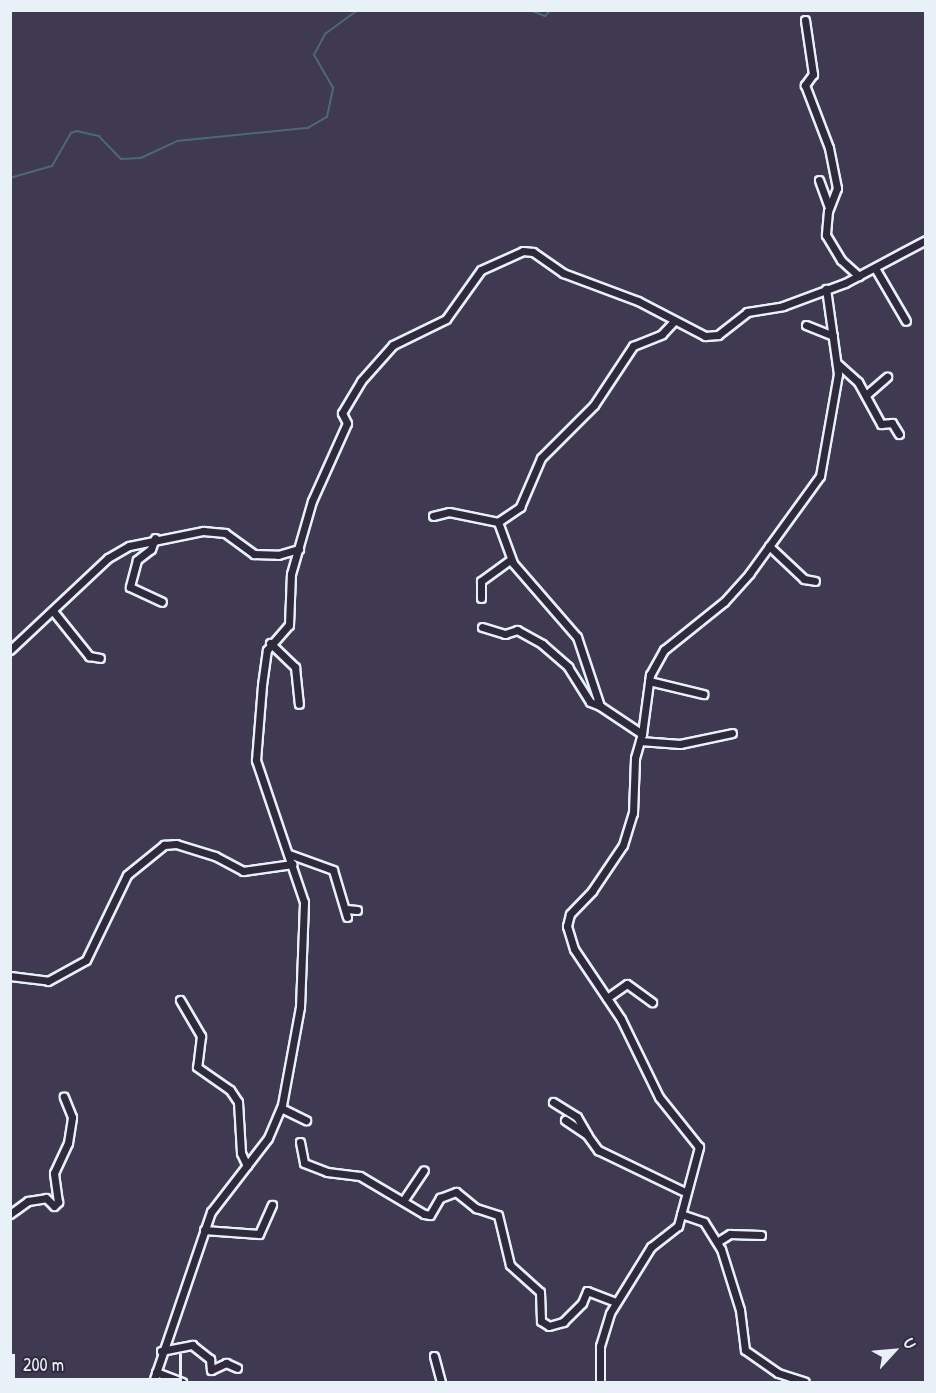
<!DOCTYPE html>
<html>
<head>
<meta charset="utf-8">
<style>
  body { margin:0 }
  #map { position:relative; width:936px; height:1393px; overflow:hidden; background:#3f3a51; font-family:"Patrick Hand",sans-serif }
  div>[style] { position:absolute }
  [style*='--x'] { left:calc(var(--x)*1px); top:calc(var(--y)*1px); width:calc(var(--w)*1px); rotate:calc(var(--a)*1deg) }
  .stream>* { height:1.5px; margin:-0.75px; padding:0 0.75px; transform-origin:0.75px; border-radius:0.75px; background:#4e6877 }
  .roads { filter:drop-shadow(2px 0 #e8f1f8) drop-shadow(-2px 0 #e8f1f8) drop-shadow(0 2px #e8f1f8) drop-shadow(0 -2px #e8f1f8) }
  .minor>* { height:7px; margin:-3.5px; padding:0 3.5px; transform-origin:3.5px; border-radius:3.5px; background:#2f2a3d }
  span { translate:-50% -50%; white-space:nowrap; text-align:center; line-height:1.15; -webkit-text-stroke:6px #2f2a3d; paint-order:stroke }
  .frame { position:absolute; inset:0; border:12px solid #e8f1f8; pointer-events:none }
  .north { position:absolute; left:864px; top:1321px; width:60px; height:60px; -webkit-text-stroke:4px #2f2a3d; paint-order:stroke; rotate:64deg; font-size:16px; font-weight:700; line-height:24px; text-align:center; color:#e8f1f8 }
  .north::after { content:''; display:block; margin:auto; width:21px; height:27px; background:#e8f1f8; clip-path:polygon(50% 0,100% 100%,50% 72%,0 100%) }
  .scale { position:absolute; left:12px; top:1354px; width:170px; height:27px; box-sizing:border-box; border:3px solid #e8f1f8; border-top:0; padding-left:8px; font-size:18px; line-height:21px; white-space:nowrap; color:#e8f1f8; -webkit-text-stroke:4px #2f2a3d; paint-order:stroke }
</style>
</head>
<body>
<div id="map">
  <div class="stream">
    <div style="--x:530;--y:10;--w:16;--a:22"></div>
    <div style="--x:545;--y:16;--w:8;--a:-45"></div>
    <div style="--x:10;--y:178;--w:44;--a:-15.9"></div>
    <div style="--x:52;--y:166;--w:38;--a:-60"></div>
    <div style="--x:71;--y:133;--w:6;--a:-18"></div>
    <div style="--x:77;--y:131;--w:23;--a:13"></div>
    <div style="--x:99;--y:136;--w:32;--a:46"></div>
    <div style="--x:121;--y:159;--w:20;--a:-3"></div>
    <div style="--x:141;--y:158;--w:40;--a:-25"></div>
    <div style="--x:177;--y:141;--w:132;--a:-5.7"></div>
    <div style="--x:308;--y:128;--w:22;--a:-30"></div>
    <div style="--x:327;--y:117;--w:30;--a:-78"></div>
    <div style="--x:333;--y:88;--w:38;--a:-120"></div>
    <div style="--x:314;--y:55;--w:24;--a:-62"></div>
    <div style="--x:325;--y:34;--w:41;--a:-36"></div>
  </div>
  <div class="roads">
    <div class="minor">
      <div style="--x:805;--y:20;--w:55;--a:81.6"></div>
      <div style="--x:813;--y:74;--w:14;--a:126"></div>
      <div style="--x:805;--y:85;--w:67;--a:69.1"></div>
      <div style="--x:829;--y:148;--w:41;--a:78.7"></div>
      <div style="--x:837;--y:188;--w:25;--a:111"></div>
      <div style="--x:828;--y:211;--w:24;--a:95"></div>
      <div style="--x:826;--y:235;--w:29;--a:59"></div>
      <div style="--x:841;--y:260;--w:24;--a:42"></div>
      <div style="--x:819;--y:180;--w:29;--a:70"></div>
      <div style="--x:875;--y:268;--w:61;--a:59.7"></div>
      <div style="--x:806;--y:325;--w:29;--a:22"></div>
      <div style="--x:838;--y:364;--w:27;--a:42"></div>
      <div style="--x:858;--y:382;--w:48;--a:61.3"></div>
      <div style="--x:881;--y:424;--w:11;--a:-5"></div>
      <div style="--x:892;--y:423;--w:13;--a:58"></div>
      <div style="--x:866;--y:395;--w:28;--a:-41"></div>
      <div style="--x:433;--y:516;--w:16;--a:-14"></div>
      <div style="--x:449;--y:512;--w:50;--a:11.5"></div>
      <div style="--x:155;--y:538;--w:12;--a:110"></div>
      <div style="--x:151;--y:549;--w:18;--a:142"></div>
      <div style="--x:137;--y:560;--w:28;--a:105"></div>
      <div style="--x:130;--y:587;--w:35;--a:25"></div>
      <div style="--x:769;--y:546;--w:48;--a:43.3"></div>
      <div style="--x:804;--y:579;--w:11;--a:10"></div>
      <div style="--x:481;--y:598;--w:17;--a:-90"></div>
      <div style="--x:481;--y:581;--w:37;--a:-36"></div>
      <div style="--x:53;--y:611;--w:58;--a:51.3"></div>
      <div style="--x:89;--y:656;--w:11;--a:10"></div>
      <div style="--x:482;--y:627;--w:24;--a:17"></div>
      <div style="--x:505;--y:634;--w:13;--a:-18"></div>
      <div style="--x:517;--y:630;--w:29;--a:29"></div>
      <div style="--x:542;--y:644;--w:35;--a:41"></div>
      <div style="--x:568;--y:667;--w:41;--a:57.8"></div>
      <div style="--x:590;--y:702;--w:11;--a:22"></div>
      <div style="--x:270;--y:643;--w:35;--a:44"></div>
      <div style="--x:295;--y:667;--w:37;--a:84"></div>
      <div style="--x:10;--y:650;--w:134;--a:-43.2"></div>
      <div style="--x:108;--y:558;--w:24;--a:-30"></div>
      <div style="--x:129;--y:546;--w:76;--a:-11.5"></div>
      <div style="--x:203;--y:531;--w:22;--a:5"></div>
      <div style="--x:225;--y:533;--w:36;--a:36"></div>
      <div style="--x:254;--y:554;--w:24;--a:2"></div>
      <div style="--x:278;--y:555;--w:22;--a:-16"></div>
      <div style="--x:649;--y:681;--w:56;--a:13.5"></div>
      <div style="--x:642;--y:734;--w:60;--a:-82.3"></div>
      <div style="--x:650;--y:675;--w:29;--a:-61"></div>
      <div style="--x:664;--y:650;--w:77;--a:-38.7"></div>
      <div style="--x:724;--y:602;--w:38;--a:-48"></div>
      <div style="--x:749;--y:574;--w:121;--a:-54.1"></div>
      <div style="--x:820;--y:476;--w:104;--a:-80"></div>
      <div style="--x:838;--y:374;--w:86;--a:-98"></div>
      <div style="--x:640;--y:741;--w:40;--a:4.3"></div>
      <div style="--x:680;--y:744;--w:53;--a:-11.9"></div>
      <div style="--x:289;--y:854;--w:47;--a:20"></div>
      <div style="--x:333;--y:870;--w:49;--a:73.4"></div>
      <div style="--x:346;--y:909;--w:11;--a:5"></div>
      <div style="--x:10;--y:976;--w:38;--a:7"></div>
      <div style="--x:48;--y:981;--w:43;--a:-28.9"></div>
      <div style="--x:86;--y:960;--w:94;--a:-64.2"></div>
      <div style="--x:127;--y:875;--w:48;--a:-39"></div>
      <div style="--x:164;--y:845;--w:12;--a:-5"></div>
      <div style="--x:176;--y:844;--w:41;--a:17.1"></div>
      <div style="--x:215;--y:856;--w:32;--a:28"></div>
      <div style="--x:243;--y:871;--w:50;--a:-8"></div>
      <div style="--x:607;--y:998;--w:24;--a:-35"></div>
      <div style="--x:627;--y:984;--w:31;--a:36"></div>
      <div style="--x:180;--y:1000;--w:42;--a:59.7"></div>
      <div style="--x:201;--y:1036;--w:31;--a:97"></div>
      <div style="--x:197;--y:1067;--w:40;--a:34.9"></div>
      <div style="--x:230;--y:1090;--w:14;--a:56"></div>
      <div style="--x:238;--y:1102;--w:51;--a:86.6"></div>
      <div style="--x:241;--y:1153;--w:14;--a:65"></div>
      <div style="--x:553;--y:1102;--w:28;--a:32"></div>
      <div style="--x:577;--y:1117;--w:20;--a:60"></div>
      <div style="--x:281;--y:1108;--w:28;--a:26"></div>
      <div style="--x:565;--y:1120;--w:27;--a:34"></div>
      <div style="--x:587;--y:1135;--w:19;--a:54"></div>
      <div style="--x:598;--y:1150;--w:94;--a:25.8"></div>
      <div style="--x:300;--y:1142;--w:21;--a:79"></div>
      <div style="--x:304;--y:1163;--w:25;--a:21"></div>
      <div style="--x:327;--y:1172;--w:33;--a:7"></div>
      <div style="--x:360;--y:1176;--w:74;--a:30.7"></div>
      <div style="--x:424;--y:1214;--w:6;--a:9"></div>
      <div style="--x:430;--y:1215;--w:20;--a:-60"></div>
      <div style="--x:440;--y:1198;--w:17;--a:-21"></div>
      <div style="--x:456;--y:1192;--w:26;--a:39"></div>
      <div style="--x:476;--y:1208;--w:23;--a:18"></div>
      <div style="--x:498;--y:1215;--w:51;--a:76.5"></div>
      <div style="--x:510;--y:1265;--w:40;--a:42"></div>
      <div style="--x:540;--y:1292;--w:29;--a:88"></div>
      <div style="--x:541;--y:1321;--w:9;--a:32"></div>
      <div style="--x:549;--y:1326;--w:15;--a:-16"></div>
      <div style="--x:563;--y:1322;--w:27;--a:-45"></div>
      <div style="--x:582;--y:1303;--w:13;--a:-67"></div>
      <div style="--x:587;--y:1291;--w:30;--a:21"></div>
      <div style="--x:403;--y:1201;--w:37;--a:-56"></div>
      <div style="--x:10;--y:1214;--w:22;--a:-36"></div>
      <div style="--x:28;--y:1201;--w:18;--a:-9"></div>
      <div style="--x:46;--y:1198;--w:11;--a:45"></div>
      <div style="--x:54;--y:1206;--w:6;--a:-45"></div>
      <div style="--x:58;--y:1202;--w:29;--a:-98"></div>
      <div style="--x:54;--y:1173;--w:33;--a:-65"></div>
      <div style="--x:68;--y:1143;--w:26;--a:-81"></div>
      <div style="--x:72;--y:1117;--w:22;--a:-112"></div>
      <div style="--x:681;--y:1214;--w:24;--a:19"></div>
      <div style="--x:704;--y:1222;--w:32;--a:58"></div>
      <div style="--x:721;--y:1249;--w:64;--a:72.7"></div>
      <div style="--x:740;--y:1310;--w:40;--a:82.9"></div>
      <div style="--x:745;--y:1350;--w:40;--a:34.9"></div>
      <div style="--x:778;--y:1373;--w:28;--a:18"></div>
      <div style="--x:204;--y:1230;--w:55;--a:4.2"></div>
      <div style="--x:259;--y:1234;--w:32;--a:-66"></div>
      <div style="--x:717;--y:1242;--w:15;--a:-32"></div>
      <div style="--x:730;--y:1234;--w:31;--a:2"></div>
      <div style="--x:161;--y:1351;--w:32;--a:-11"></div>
      <div style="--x:192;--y:1345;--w:23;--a:38"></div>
      <div style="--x:210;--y:1359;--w:11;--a:85"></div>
      <div style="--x:211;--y:1370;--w:17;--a:-25"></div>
      <div style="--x:226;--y:1363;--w:12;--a:24"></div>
      <div style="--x:434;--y:1356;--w:27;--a:75"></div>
      <div style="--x:156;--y:1372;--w:28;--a:21"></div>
      <div style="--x:153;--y:1382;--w:180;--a:-71.2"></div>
      <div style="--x:211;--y:1212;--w:93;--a:-52.4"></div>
      <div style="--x:268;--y:1138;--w:36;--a:-67"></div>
      <div style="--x:282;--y:1105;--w:100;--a:-79.6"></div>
      <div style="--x:300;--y:1007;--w:105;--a:-87.8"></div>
      <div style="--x:304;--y:902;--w:150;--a:-108.7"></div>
      <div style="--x:256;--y:760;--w:75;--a:-85.4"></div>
      <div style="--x:262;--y:685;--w:35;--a:-82"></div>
      <div style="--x:267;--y:650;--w:33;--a:-49"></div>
      <div style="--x:289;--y:625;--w:51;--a:-87.8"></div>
      <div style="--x:291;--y:574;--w:76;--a:-74"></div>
      <div style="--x:312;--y:501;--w:85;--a:-65.8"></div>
      <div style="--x:347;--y:423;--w:11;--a:-117"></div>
      <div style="--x:342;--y:413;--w:37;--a:-59"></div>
      <div style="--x:361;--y:381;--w:48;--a:-48.4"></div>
      <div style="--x:393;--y:345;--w:59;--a:-26.1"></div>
      <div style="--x:446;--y:319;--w:60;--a:-54.5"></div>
      <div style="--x:481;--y:270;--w:46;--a:-24.3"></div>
      <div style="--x:523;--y:251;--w:10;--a:6"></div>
      <div style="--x:533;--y:252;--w:37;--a:35"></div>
      <div style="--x:563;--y:273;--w:80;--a:20.5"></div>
      <div style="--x:638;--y:301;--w:76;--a:27.6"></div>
      <div style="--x:705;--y:336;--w:13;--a:-4"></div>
      <div style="--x:718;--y:335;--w:37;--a:-38"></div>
      <div style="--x:747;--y:312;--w:36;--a:-9"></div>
      <div style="--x:783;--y:306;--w:66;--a:-20.4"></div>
      <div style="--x:845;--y:283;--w:92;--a:-28"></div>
      <div style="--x:600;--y:1382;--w:36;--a:-90"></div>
      <div style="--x:600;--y:1346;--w:34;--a:-73"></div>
      <div style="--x:610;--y:1313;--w:78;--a:-58.2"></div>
      <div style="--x:651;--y:1247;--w:34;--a:-38"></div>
      <div style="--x:678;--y:1226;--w:82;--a:-75.1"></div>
      <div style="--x:699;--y:1147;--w:64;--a:-128.7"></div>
      <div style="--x:659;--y:1097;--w:87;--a:-116"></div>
      <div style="--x:621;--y:1019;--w:84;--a:-123.9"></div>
      <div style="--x:574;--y:949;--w:24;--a:-107"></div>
      <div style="--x:567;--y:926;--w:12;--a:-76"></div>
      <div style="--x:570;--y:914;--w:32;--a:-46"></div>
      <div style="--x:592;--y:891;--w:55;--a:-56"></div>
      <div style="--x:623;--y:845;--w:34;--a:-73"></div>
      <div style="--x:633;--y:813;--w:55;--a:-87.9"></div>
      <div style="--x:635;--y:758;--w:25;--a:-74"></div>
      <div style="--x:642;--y:734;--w:50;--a:-146.3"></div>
      <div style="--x:600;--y:706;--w:73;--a:-108.4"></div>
      <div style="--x:577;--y:637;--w:98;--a:-130.9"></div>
      <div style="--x:513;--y:563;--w:44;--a:-110.1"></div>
      <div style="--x:498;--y:522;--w:27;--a:-34"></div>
      <div style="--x:520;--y:507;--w:53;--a:-66.8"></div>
      <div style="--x:541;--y:458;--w:75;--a:-45"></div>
      <div style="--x:594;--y:405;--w:71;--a:-56.5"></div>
      <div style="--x:633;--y:346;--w:31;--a:-22"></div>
      <div style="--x:662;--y:334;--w:18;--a:-47"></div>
    </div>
  </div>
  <div class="frame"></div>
  <div class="north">U</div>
  <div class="scale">200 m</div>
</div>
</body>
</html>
